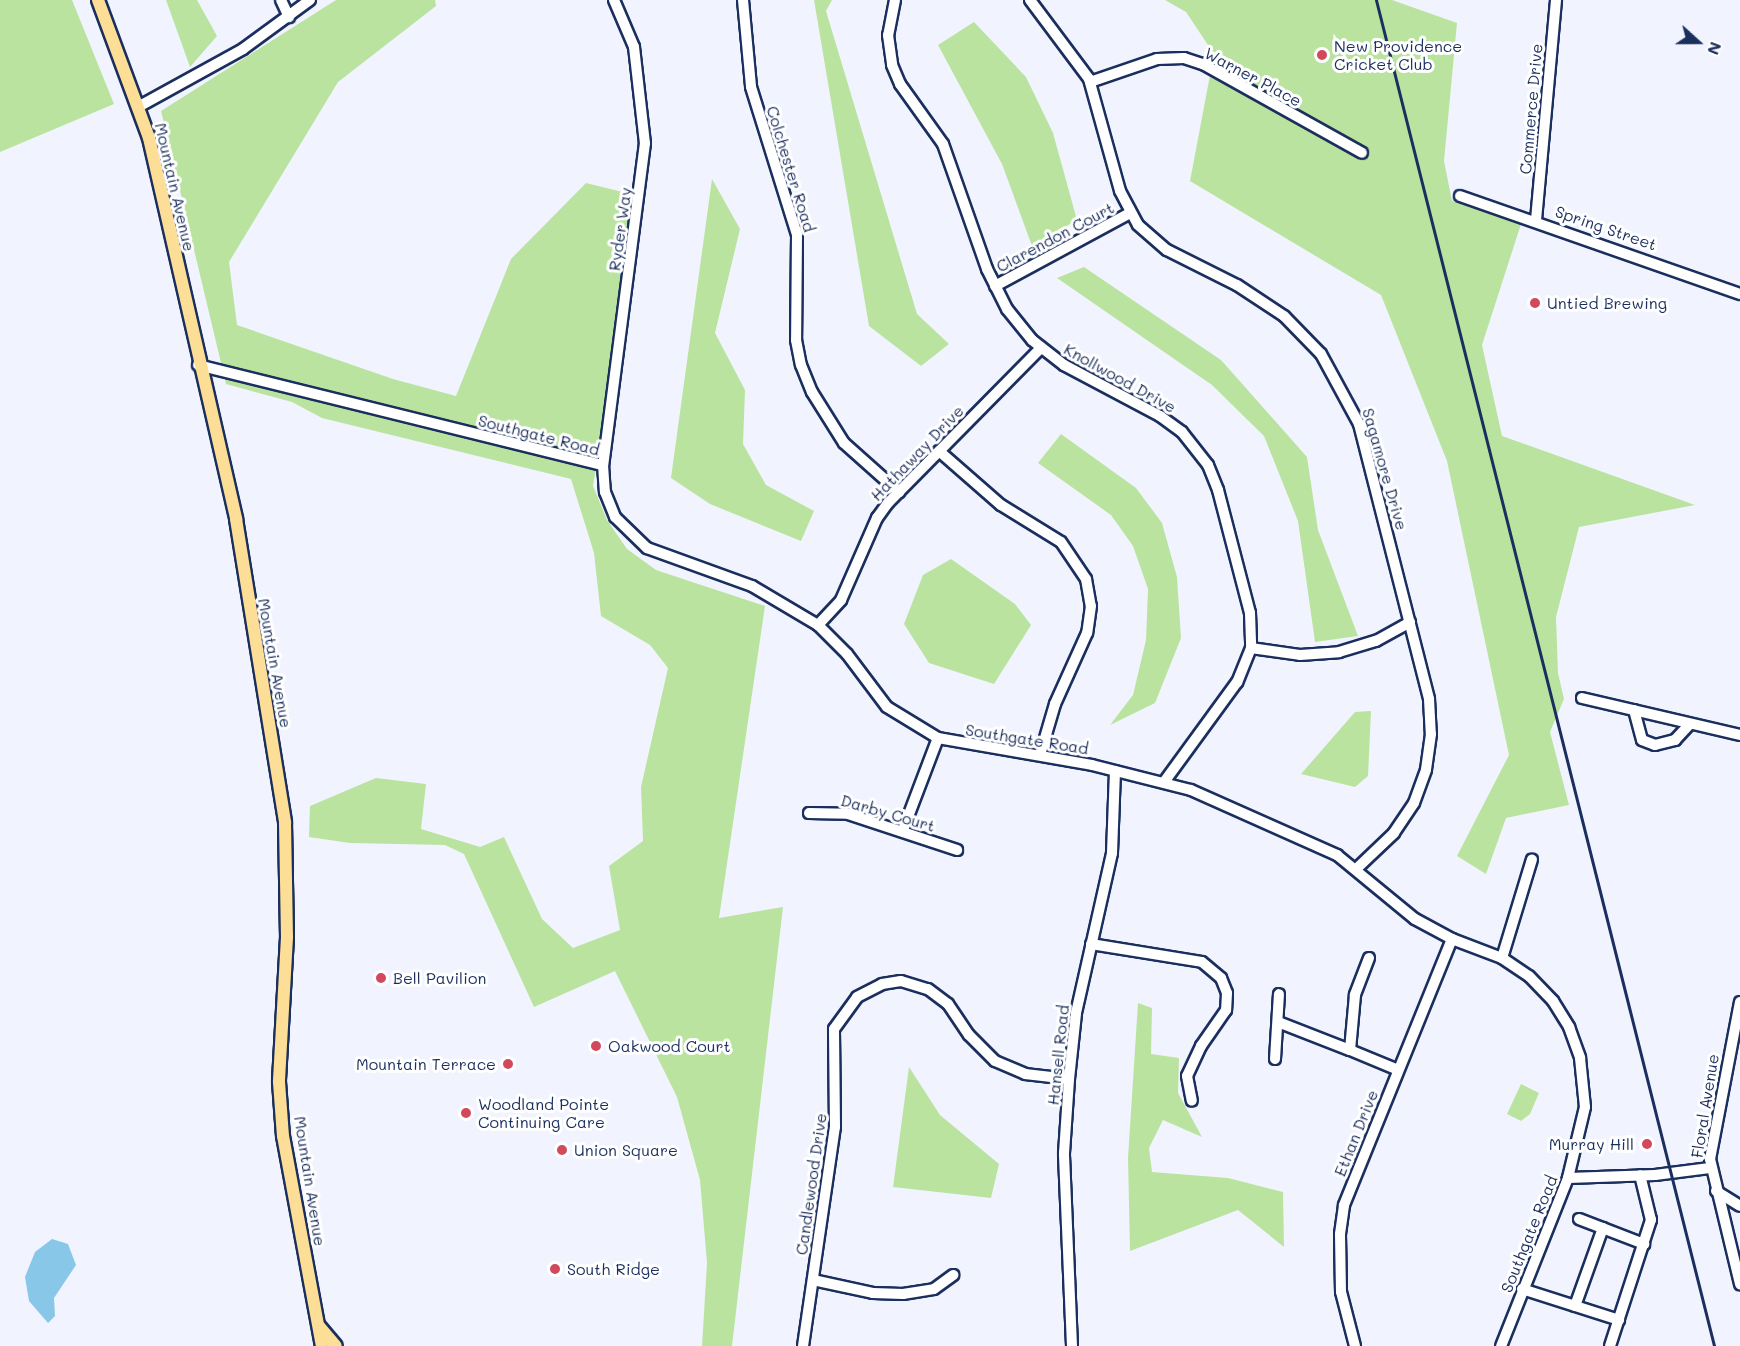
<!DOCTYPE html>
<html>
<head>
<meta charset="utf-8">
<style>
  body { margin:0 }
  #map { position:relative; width:1740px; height:1346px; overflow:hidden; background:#f1f4fe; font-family:Mali,sans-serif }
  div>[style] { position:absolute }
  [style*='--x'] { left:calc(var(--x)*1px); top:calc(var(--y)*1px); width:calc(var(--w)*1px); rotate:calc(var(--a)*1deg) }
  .green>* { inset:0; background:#bae3a0 }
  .water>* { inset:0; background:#89c7e9 }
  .roads { filter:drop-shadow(2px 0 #1b2f5e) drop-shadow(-2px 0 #1b2f5e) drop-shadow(0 2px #1b2f5e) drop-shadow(0 -2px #1b2f5e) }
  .minor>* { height:10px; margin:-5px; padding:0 5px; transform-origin:5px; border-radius:5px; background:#fff }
  .major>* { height:12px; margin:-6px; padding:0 6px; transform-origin:6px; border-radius:6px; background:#fdde96 }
  .rail>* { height:3px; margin:-1.5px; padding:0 1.5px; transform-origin:1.5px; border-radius:1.5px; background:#1b2f5e }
  .dots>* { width:16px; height:16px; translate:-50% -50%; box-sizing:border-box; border:3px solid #fff; border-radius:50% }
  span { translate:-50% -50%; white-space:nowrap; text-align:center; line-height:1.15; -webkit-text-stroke:6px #fff; paint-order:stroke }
  .poi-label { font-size:16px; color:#1b2f5e }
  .left { translate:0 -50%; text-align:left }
  .right { translate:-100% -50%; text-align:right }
  .street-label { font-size:16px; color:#1b2f5e }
  .north { position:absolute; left:1668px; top:12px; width:60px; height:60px; -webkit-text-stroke:4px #fff; paint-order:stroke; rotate:111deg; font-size:16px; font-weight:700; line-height:24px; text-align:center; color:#1b2f5e }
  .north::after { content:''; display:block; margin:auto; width:21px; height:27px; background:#1b2f5e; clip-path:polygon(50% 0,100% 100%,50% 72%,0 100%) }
</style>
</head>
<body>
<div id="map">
  <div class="green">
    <div style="clip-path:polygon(0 0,72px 0,114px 104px,0 152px)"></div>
    <div style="clip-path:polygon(166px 0,197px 0,217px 36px,190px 67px)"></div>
    <div style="clip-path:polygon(336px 0,435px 0,436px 6px,338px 82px,229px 262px,237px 325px,393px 379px,456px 396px,511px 259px,586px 183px,639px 196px,593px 486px,607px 520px,627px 549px,656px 570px,765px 606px,719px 918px,783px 907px,732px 1346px,702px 1346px,707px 1263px,700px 1180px,677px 1097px,615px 971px,534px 1007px,464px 854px,445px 845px,350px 843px,309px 837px,310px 806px,376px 778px,426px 784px,421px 829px,480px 847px,504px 837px,542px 919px,573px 948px,620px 930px,609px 866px,643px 841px,641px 787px,668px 668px,650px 645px,601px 616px,594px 553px,571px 479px,322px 418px,292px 402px,226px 384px,161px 111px)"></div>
    <div style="clip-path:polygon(814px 0,832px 0,826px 11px,917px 314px,949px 344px,921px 366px,869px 326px)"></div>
    <div style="clip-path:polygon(1165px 0,1392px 0,1457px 23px,1444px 161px,1452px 201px,1521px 224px,1482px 345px,1502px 436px,1695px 505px,1579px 527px,1556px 617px,1558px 673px,1564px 699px,1550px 732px,1569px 805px,1506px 818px,1486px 874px,1457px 856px,1509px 755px,1447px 461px,1381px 295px,1190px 181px,1214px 54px,1186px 12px)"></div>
    <div style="clip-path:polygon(974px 22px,1026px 77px,1053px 133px,1077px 220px,1032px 246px,1002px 164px,938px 45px)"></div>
    <div style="clip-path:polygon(712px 179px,740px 229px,715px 333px,745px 390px,743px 444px,766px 485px,814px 511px,801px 541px,710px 504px,671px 478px)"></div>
    <div style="clip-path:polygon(1084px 267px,1221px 360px,1307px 457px,1318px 530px,1358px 636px,1315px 642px,1298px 521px,1264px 436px,1212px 385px,1057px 278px)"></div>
    <div style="clip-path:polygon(1061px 434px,1136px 488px,1162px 523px,1177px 577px,1181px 638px,1155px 703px,1110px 725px,1133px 695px,1146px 640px,1148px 589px,1133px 546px,1111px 515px,1038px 463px)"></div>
    <div style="clip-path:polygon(951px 559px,1015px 604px,1031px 625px,994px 684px,929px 663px,904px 624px,923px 575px)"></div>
    <div style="clip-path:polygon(1371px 711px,1368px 776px,1355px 787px,1301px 774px,1355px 712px)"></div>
    <div style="clip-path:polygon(1138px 1003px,1152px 1008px,1151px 1054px,1179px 1058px,1178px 1093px,1202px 1137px,1163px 1120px,1149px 1148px,1152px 1172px,1228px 1178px,1283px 1192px,1284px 1247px,1238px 1210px,1130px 1251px,1128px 1158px)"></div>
    <div style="clip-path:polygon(909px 1067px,940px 1115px,999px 1164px,991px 1198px,893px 1187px)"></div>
    <div style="clip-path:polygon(1521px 1084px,1539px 1093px,1530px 1114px,1521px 1121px,1507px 1114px)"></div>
  </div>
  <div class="water">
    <div style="clip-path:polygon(52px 1239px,68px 1244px,76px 1265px,54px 1298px,55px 1316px,48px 1323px,29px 1301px,25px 1277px,35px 1252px)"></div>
  </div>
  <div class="roads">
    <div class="minor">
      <div style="--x:281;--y:0;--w:19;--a:65"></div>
      <div style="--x:614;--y:0;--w:51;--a:66.9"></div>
      <div style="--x:634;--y:47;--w:97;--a:83.5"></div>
      <div style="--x:645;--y:143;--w:325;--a:97.4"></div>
      <div style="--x:603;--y:465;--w:27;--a:86"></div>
      <div style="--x:605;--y:492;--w:27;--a:68"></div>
      <div style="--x:615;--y:517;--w:45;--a:44.1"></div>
      <div style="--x:647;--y:548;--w:112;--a:19.9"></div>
      <div style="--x:752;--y:586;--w:77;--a:30.6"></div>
      <div style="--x:818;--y:625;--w:41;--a:45"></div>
      <div style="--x:847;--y:654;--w:66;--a:53"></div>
      <div style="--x:887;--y:707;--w:60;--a:31.3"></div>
      <div style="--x:938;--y:738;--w:156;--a:9.9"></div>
      <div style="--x:1092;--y:765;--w:102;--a:14.2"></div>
      <div style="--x:1191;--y:790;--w:160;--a:24"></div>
      <div style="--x:1337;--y:855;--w:101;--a:39.4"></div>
      <div style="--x:1415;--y:919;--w:42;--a:28.4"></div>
      <div style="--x:1452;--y:939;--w:53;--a:20.8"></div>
      <div style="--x:1502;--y:958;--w:32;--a:34"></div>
      <div style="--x:1529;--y:976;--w:35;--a:46"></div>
      <div style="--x:1553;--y:1001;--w:31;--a:58"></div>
      <div style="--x:1569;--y:1027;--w:33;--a:70"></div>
      <div style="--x:1580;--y:1058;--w:49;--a:84.2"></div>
      <div style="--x:1585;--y:1107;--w:73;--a:103.5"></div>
      <div style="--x:1568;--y:1178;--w:181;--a:111.7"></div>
      <div style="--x:743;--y:0;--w:87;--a:84.7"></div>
      <div style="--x:751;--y:87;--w:155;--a:72.7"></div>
      <div style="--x:797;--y:235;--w:105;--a:90.5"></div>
      <div style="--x:796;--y:340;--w:25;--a:79"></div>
      <div style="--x:801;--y:365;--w:29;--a:68"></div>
      <div style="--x:812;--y:392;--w:60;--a:57.9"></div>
      <div style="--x:844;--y:443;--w:74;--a:41.7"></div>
      <div style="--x:895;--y:0;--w:36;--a:101"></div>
      <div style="--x:888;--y:35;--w:30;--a:82"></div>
      <div style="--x:892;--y:65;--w:21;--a:67"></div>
      <div style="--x:900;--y:84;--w:74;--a:54.4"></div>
      <div style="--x:943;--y:144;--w:133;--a:70.6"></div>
      <div style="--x:987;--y:269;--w:45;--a:63.4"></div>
      <div style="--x:1007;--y:309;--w:40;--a:51"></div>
      <div style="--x:1032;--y:340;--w:41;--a:38"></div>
      <div style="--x:1064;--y:365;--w:109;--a:28"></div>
      <div style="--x:1160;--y:416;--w:27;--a:36"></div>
      <div style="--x:1182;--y:432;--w:42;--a:51.8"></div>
      <div style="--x:1208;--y:465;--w:27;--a:68"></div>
      <div style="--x:1218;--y:490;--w:127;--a:75.4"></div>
      <div style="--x:1250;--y:613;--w:35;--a:88"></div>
      <div style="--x:1251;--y:648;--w:37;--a:112"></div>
      <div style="--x:1237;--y:682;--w:124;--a:126.1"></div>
      <div style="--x:1030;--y:0;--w:99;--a:53.2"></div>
      <div style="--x:1089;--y:79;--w:116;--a:74.5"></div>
      <div style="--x:1120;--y:191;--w:38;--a:62"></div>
      <div style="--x:1138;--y:225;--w:38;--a:41"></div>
      <div style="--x:1167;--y:250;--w:78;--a:26.6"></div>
      <div style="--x:1237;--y:285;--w:56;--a:33.4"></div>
      <div style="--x:1284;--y:316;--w:53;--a:45.8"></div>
      <div style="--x:1321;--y:354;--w:80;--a:61.5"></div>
      <div style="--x:1359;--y:424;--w:284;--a:75.7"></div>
      <div style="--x:1429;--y:699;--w:35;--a:87"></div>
      <div style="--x:1431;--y:734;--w:36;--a:98"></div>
      <div style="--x:1426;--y:770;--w:35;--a:110"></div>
      <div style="--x:1414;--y:803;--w:36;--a:124"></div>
      <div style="--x:1394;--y:833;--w:52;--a:136.5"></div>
      <div style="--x:1090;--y:82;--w:71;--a:-18.9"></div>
      <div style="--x:1157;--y:59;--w:27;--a:-2"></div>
      <div style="--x:1184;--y:58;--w:20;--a:18"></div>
      <div style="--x:1203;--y:64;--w:182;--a:29.2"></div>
      <div style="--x:138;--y:107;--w:120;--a:-28.9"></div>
      <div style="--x:243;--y:49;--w:83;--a:-36.2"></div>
      <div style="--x:1460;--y:196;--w:297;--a:19.3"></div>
      <div style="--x:1536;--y:220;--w:221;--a:-84.8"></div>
      <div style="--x:995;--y:286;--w:153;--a:-28.4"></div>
      <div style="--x:198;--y:365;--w:417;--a:13.9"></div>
      <div style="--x:939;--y:451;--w:82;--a:41.1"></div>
      <div style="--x:1001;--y:505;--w:70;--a:31.7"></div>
      <div style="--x:1061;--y:542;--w:45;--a:56"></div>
      <div style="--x:1086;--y:579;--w:27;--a:80"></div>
      <div style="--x:1091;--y:606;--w:27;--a:98"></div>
      <div style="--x:1087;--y:633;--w:78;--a:114.3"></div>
      <div style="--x:1055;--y:704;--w:53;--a:106.4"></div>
      <div style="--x:818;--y:625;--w:34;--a:-47"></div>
      <div style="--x:841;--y:600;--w:90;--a:-66.3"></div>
      <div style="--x:877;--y:518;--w:19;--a:-54"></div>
      <div style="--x:888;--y:503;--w:218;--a:-45.4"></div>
      <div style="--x:1251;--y:648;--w:49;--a:8.1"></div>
      <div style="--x:1300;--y:655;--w:39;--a:-4"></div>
      <div style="--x:1339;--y:652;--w:39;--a:-17"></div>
      <div style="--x:1376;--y:641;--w:39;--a:-29"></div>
      <div style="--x:1582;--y:698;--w:162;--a:13.2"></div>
      <div style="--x:1634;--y:710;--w:31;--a:75"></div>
      <div style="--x:1642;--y:740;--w:14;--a:21"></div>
      <div style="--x:1655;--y:745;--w:21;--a:-14"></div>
      <div style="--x:1675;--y:740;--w:22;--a:-47"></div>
      <div style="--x:809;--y:813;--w:39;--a:1"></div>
      <div style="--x:848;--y:814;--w:115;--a:18.3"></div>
      <div style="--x:903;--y:830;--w:98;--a:-69.2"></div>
      <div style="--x:1091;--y:944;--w:112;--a:9.2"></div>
      <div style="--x:1202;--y:962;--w:25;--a:40"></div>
      <div style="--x:1221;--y:978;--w:16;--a:68"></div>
      <div style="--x:1227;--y:993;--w:17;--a:93"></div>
      <div style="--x:1226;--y:1010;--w:44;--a:124.8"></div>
      <div style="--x:1201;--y:1046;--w:33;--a:115"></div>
      <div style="--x:1187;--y:1076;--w:25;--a:79"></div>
      <div style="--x:1369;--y:958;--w:40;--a:111"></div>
      <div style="--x:1355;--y:995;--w:55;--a:95.2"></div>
      <div style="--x:1350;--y:1050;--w:52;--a:22.6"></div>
      <div style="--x:1502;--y:958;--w:103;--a:-73.1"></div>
      <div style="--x:1740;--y:1002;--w:160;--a:100.8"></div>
      <div style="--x:1710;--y:1159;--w:129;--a:76.5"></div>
      <div style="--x:1278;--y:1022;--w:77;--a:21.3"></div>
      <div style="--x:1275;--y:1059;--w:65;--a:-86.5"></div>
      <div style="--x:1568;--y:1178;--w:87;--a:-2"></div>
      <div style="--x:1655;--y:1175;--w:55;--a:-7.3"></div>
      <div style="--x:1716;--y:1191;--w:28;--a:32"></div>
      <div style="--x:1579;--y:1219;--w:70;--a:21"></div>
      <div style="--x:813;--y:1280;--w:61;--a:12.2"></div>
      <div style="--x:873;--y:1293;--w:30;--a:2"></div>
      <div style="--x:903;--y:1294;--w:31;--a:-9"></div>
      <div style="--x:934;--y:1289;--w:24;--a:-36"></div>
      <div style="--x:1522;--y:1289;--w:102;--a:17.7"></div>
      <div style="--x:1575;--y:1306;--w:83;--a:-70.3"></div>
      <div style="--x:803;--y:1346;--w:221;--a:-81.7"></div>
      <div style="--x:835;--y:1127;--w:98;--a:-90.6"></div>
      <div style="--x:834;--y:1029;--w:39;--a:-54"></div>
      <div style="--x:857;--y:997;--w:28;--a:-27"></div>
      <div style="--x:882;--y:984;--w:19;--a:-9"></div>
      <div style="--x:901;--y:981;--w:28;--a:17"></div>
      <div style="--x:928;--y:989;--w:25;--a:37"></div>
      <div style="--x:948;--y:1004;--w:37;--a:56"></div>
      <div style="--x:969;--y:1035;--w:37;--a:45"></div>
      <div style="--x:995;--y:1061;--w:33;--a:23"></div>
      <div style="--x:1025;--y:1074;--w:44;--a:6.5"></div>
      <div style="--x:1072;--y:1346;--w:193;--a:-92.4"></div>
      <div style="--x:1064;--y:1153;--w:74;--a:-86.1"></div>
      <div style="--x:1069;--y:1079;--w:66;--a:-83.9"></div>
      <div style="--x:1076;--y:1013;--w:164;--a:-77.3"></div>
      <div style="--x:1112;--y:853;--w:82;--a:-87.9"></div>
      <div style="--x:1355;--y:1346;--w:56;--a:-104.5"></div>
      <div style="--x:1341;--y:1292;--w:58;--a:-91"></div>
      <div style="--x:1340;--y:1234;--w:29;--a:-82"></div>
      <div style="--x:1344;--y:1205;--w:287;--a:-67.9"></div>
      <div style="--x:1610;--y:1346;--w:133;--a:-72"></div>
      <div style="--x:1651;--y:1220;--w:46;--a:-103.7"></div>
    </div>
    <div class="major">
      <div style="--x:98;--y:0;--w:147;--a:69.7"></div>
      <div style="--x:149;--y:138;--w:391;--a:77.1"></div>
      <div style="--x:236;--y:519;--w:308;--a:80.8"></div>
      <div style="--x:285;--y:823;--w:114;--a:89"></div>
      <div style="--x:287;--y:937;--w:145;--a:93.2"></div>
      <div style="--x:279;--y:1082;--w:54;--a:85.8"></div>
      <div style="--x:283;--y:1136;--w:214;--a:79.5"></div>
      <div style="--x:319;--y:1326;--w:26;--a:50"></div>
    </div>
  </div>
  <div class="rail">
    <div style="--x:1376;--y:0;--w:1388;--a:75.9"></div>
  </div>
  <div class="dots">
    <div style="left:1322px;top:55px;background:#d1495b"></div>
    <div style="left:1535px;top:303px;background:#d1495b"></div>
    <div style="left:381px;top:978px;background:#d1495b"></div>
    <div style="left:596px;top:1046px;background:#d1495b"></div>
    <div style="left:508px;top:1064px;background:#d1495b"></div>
    <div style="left:466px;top:1113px;background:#d1495b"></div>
    <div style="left:1647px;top:1144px;background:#d1495b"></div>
    <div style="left:562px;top:1150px;background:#d1495b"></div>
    <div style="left:555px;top:1269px;background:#d1495b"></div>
  </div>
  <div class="poi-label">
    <span class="left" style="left:1334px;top:55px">New Providence<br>Cricket Club</span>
    <span class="left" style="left:1547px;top:303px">Untied Brewing</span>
    <span class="left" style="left:393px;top:978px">Bell Pavilion</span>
    <span class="left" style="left:608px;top:1046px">Oakwood Court</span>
    <span class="right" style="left:496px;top:1064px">Mountain Terrace</span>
    <span class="left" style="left:478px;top:1113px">Woodland Pointe<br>Continuing Care</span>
    <span class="right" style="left:1634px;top:1144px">Murray Hill</span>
    <span class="left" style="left:574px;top:1150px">Union Square</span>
    <span class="left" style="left:567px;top:1269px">South Ridge</span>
  </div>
  <div class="street-label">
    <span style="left:1253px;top:77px;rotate:28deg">Warner Place</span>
    <span style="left:1531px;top:109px;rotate:-85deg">Commerce Drive</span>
    <span style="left:791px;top:169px;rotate:73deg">Colchester Road</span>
    <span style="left:175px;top:187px;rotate:77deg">Mountain Avenue</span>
    <span style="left:1606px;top:228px;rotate:19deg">Spring Street</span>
    <span style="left:620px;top:229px;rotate:-82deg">Ryder Way</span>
    <span style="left:1055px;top:237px;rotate:-28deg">Clarendon Court</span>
    <span style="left:1120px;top:378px;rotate:29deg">Knollwood Drive</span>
    <span style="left:539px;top:435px;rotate:14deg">Southgate Road</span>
    <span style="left:917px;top:453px;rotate:-46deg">Hathaway Drive</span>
    <span style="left:1385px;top:469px;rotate:74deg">Sagamore Drive</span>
    <span style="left:275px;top:663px;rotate:80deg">Mountain Avenue</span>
    <span style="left:1027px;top:739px;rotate:9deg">Southgate Road</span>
    <span style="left:888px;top:813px;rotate:16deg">Darby Court</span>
    <span style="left:1058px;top:1055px;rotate:-84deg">Hansell Road</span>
    <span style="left:1705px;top:1106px;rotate:-81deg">Floral Avenue</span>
    <span style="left:1356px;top:1133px;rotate:-68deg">Ethan Drive</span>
    <span style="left:310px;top:1181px;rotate:81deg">Mountain Avenue</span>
    <span style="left:811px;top:1184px;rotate:-82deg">Candlewood Drive</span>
    <span style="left:1529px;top:1234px;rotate:-68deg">Southgate Road</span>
  </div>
  <div class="north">N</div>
</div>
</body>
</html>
